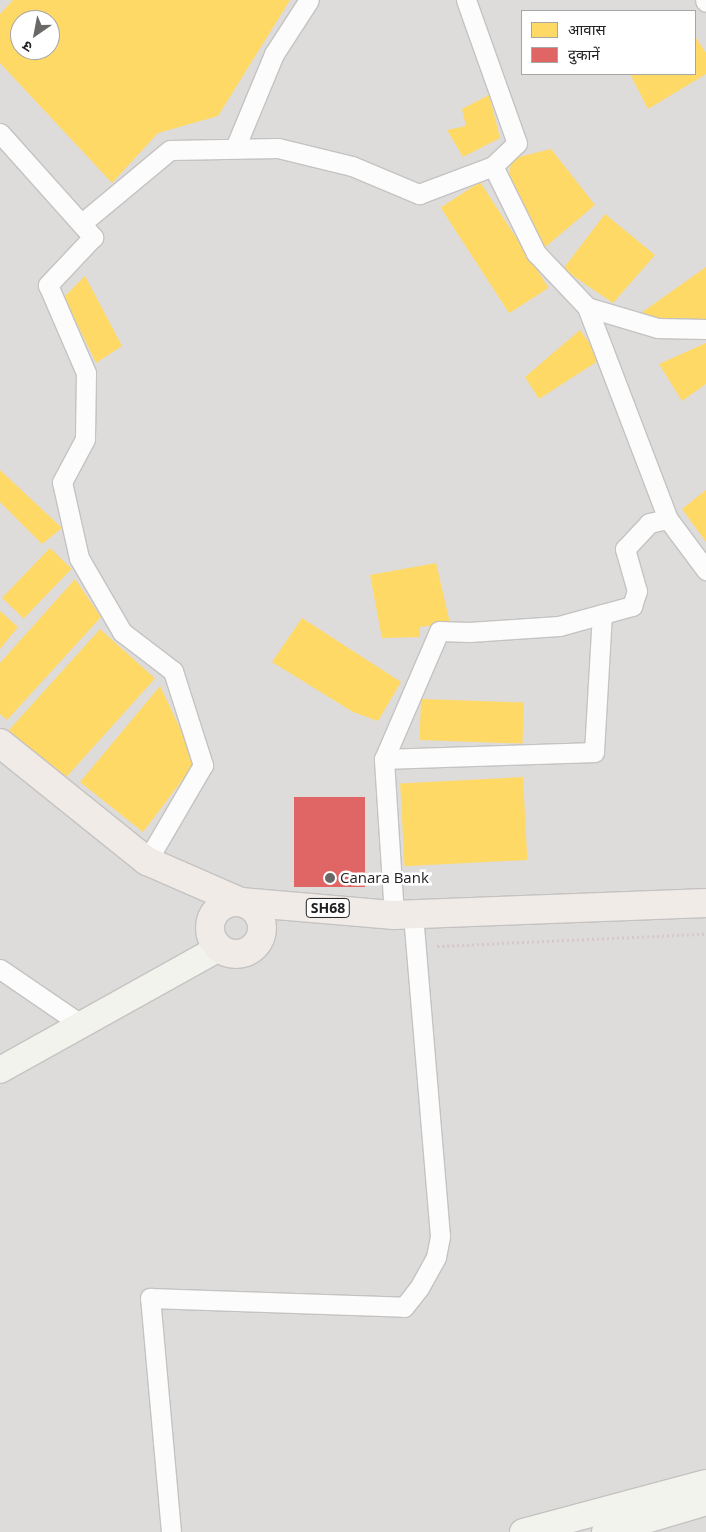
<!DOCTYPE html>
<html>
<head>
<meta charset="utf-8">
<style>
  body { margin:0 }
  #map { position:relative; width:706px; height:1532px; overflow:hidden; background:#eeecea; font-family:"Open Sans","Noto Sans Devanagari",sans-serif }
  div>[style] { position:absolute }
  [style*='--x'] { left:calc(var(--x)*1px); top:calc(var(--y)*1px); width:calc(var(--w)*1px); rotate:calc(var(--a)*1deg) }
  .residential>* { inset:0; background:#dedcdb }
  .homes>* { inset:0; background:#ffd966; transform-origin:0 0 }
  .shops>* { inset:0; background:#e06666; transform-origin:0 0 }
  .path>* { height:3px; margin-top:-1.5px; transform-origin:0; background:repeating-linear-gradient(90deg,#d7c9c9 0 2.5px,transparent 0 5px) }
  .roads { filter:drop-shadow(1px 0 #c4c3c2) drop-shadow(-1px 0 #c4c3c2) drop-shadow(0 1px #c4c3c2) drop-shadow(0 -1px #c4c3c2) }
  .street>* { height:19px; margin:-9.5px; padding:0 9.5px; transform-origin:9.5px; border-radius:9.5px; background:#fcfcfc }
  .secondary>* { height:26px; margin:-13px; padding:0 13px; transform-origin:13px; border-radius:13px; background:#f3f3ed }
  .primary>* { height:28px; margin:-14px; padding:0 14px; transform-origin:14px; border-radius:14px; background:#f1ebe7 }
  .primary>.ring { margin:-14px; padding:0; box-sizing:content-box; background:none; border:28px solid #f1ebe7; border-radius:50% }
  .dots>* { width:14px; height:14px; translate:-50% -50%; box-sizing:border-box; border:2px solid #fff; border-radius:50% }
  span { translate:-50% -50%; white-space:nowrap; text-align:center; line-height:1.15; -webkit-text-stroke:5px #fff; paint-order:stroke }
  .shield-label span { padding:1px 4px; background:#fff; border:1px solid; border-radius:4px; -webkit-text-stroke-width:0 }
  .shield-label { font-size:14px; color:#212121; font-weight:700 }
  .poi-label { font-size:15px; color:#212121 }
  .left { translate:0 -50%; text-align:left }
  .legend { position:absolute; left:521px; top:10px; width:175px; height:65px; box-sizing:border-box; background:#fff; border:1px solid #a6a6a6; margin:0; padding:6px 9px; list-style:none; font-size:15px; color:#212121 }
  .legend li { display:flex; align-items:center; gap:10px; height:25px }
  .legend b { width:25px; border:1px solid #a6a6a6 }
  .north { position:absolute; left:10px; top:10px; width:50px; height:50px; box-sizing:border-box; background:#fff; border:1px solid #a6a6a6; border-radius:50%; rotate:213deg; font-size:14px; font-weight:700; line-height:20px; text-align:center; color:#212121 }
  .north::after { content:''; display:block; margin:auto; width:18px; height:22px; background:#696867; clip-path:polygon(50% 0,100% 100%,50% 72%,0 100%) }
</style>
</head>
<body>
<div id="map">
  <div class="residential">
    <div style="clip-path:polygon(evenodd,0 0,706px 0,706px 1532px,0 1532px,0 0,522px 11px,695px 11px,695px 74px,522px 74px,522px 11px,0 0,20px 20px,50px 20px,50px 50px,20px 50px,20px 20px)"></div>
  </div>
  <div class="homes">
    <div style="clip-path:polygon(evenodd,13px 0,290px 0,218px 116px,158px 133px,112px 183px,0 63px,0 14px,13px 0,20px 20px,50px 20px,50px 50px,20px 50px,20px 20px)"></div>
    <div style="clip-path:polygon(695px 36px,706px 53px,706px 74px,648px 109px,630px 74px,695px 74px)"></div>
    <div style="clip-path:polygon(489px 95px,500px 138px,463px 157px,447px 130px,466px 126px,462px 109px)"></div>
    <div style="clip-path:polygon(551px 149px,595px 205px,544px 248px,510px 176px,510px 170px,511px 159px)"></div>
    <div style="left:480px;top:182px;width:126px;height:47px;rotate:57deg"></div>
    <div style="clip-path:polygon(605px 214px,655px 255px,613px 303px,563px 269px)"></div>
    <div style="clip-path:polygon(706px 267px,706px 320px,656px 319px,641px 313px)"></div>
    <div style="clip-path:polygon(85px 276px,122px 346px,96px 363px,64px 297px)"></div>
    <div style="clip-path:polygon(580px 330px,601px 359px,539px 399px,525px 377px)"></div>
    <div style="clip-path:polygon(706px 343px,706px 384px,682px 401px,659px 364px)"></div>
    <div style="clip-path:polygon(0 470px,62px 528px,42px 544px,0 502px)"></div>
    <div style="clip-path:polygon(706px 490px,706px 542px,682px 509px)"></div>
    <div style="left:50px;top:548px;width:30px;height:69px;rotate:44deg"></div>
    <div style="clip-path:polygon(436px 563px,450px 623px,420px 627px,420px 637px,382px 638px,370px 575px)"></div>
    <div style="clip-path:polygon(75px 579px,101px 617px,7px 720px,0 714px,0 663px)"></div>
    <div style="clip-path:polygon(0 611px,18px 627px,0 649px)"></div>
    <div style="clip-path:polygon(302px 618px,401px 682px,378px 721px,353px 712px,272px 662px)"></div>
    <div style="left:100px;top:629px;width:74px;height:137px;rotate:42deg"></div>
    <div style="clip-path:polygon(160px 686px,196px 762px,143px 832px,80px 782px)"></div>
    <div style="left:421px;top:699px;width:103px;height:41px;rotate:2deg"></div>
    <div style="left:523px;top:777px;width:83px;height:123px;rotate:87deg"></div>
  </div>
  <div class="shops">
    <div style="left:294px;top:797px;width:71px;height:90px"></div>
  </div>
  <div class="path">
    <div style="--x:437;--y:946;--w:269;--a:-2.6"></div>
  </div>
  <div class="roads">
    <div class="street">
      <div style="--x:466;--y:0;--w:152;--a:70.4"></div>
      <div style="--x:517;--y:143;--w:33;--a:136"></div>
      <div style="--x:705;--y:0;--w:2;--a:63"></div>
      <div style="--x:0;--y:133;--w:140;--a:48.2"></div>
      <div style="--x:93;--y:237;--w:66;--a:133.2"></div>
      <div style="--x:48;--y:285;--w:96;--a:66.6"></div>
      <div style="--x:86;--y:373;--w:66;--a:90.9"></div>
      <div style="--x:85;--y:439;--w:49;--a:118.1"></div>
      <div style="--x:62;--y:482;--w:78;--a:77.4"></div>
      <div style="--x:79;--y:558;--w:86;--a:59.8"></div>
      <div style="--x:122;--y:632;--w:64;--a:37.4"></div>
      <div style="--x:173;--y:671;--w:99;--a:72.3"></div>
      <div style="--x:203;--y:765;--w:111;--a:120.3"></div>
      <div style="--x:235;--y:148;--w:102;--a:-67.5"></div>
      <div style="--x:274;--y:54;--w:64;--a:-57.1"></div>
      <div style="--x:82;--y:223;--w:114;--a:-39.7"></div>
      <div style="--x:170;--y:150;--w:108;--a:-1.1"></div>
      <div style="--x:278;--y:148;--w:76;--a:13.7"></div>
      <div style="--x:352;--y:166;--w:73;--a:22.7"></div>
      <div style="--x:419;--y:194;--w:79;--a:-20.7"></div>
      <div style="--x:493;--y:166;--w:97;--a:63.7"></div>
      <div style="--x:536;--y:253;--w:74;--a:46.6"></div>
      <div style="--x:587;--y:307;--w:74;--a:16.5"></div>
      <div style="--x:658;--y:328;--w:48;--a:1.2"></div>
      <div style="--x:587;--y:307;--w:227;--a:69.1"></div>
      <div style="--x:668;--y:519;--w:64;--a:53.3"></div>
      <div style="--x:384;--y:759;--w:210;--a:-1.9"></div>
      <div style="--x:594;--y:752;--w:138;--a:-86.7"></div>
      <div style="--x:394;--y:915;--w:156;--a:-93.7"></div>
      <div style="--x:384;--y:759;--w:139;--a:-66.7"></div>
      <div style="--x:439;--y:631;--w:30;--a:2"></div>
      <div style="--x:469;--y:632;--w:90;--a:-3.8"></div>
      <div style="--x:559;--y:626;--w:76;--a:-15.3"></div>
      <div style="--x:632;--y:606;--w:16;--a:-72"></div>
      <div style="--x:637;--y:591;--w:44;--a:-105.9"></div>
      <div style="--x:625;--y:549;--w:35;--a:-47"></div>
      <div style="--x:649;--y:523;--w:19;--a:-12"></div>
      <div style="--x:0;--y:969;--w:99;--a:34.3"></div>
      <div style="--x:171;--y:1532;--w:235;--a:-95.1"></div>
      <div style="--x:150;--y:1298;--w:254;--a:2"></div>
      <div style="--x:404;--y:1307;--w:24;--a:-52"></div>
      <div style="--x:419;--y:1288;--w:35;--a:-61"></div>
      <div style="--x:436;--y:1257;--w:21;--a:-79"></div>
      <div style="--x:440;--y:1236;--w:323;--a:-94.8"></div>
    </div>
    <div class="secondary">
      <div style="--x:0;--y:1070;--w:251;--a:-29.1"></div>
      <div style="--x:523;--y:1532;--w:189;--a:-15"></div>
      <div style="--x:605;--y:1532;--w:105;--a:-16.5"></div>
    </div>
    <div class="primary">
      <div style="--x:0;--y:743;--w:189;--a:38.8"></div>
      <div style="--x:147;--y:861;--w:103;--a:23.6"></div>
      <div style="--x:241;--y:902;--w:154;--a:4.9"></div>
      <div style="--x:394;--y:915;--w:312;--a:-2.2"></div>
      <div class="ring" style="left:210px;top:902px;width:24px;height:24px"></div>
    </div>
  </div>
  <div class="dots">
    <div style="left:330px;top:878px;background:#696867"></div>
  </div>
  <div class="shield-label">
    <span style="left:328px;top:908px">SH68</span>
  </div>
  <div class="poi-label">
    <span class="left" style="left:340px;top:878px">Canara Bank</span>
  </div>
  <ul class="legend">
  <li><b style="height:14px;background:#ffd966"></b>आवास</li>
  <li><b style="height:14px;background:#e06666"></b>दुकानें</li>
  </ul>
  <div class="north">उ</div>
</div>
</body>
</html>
